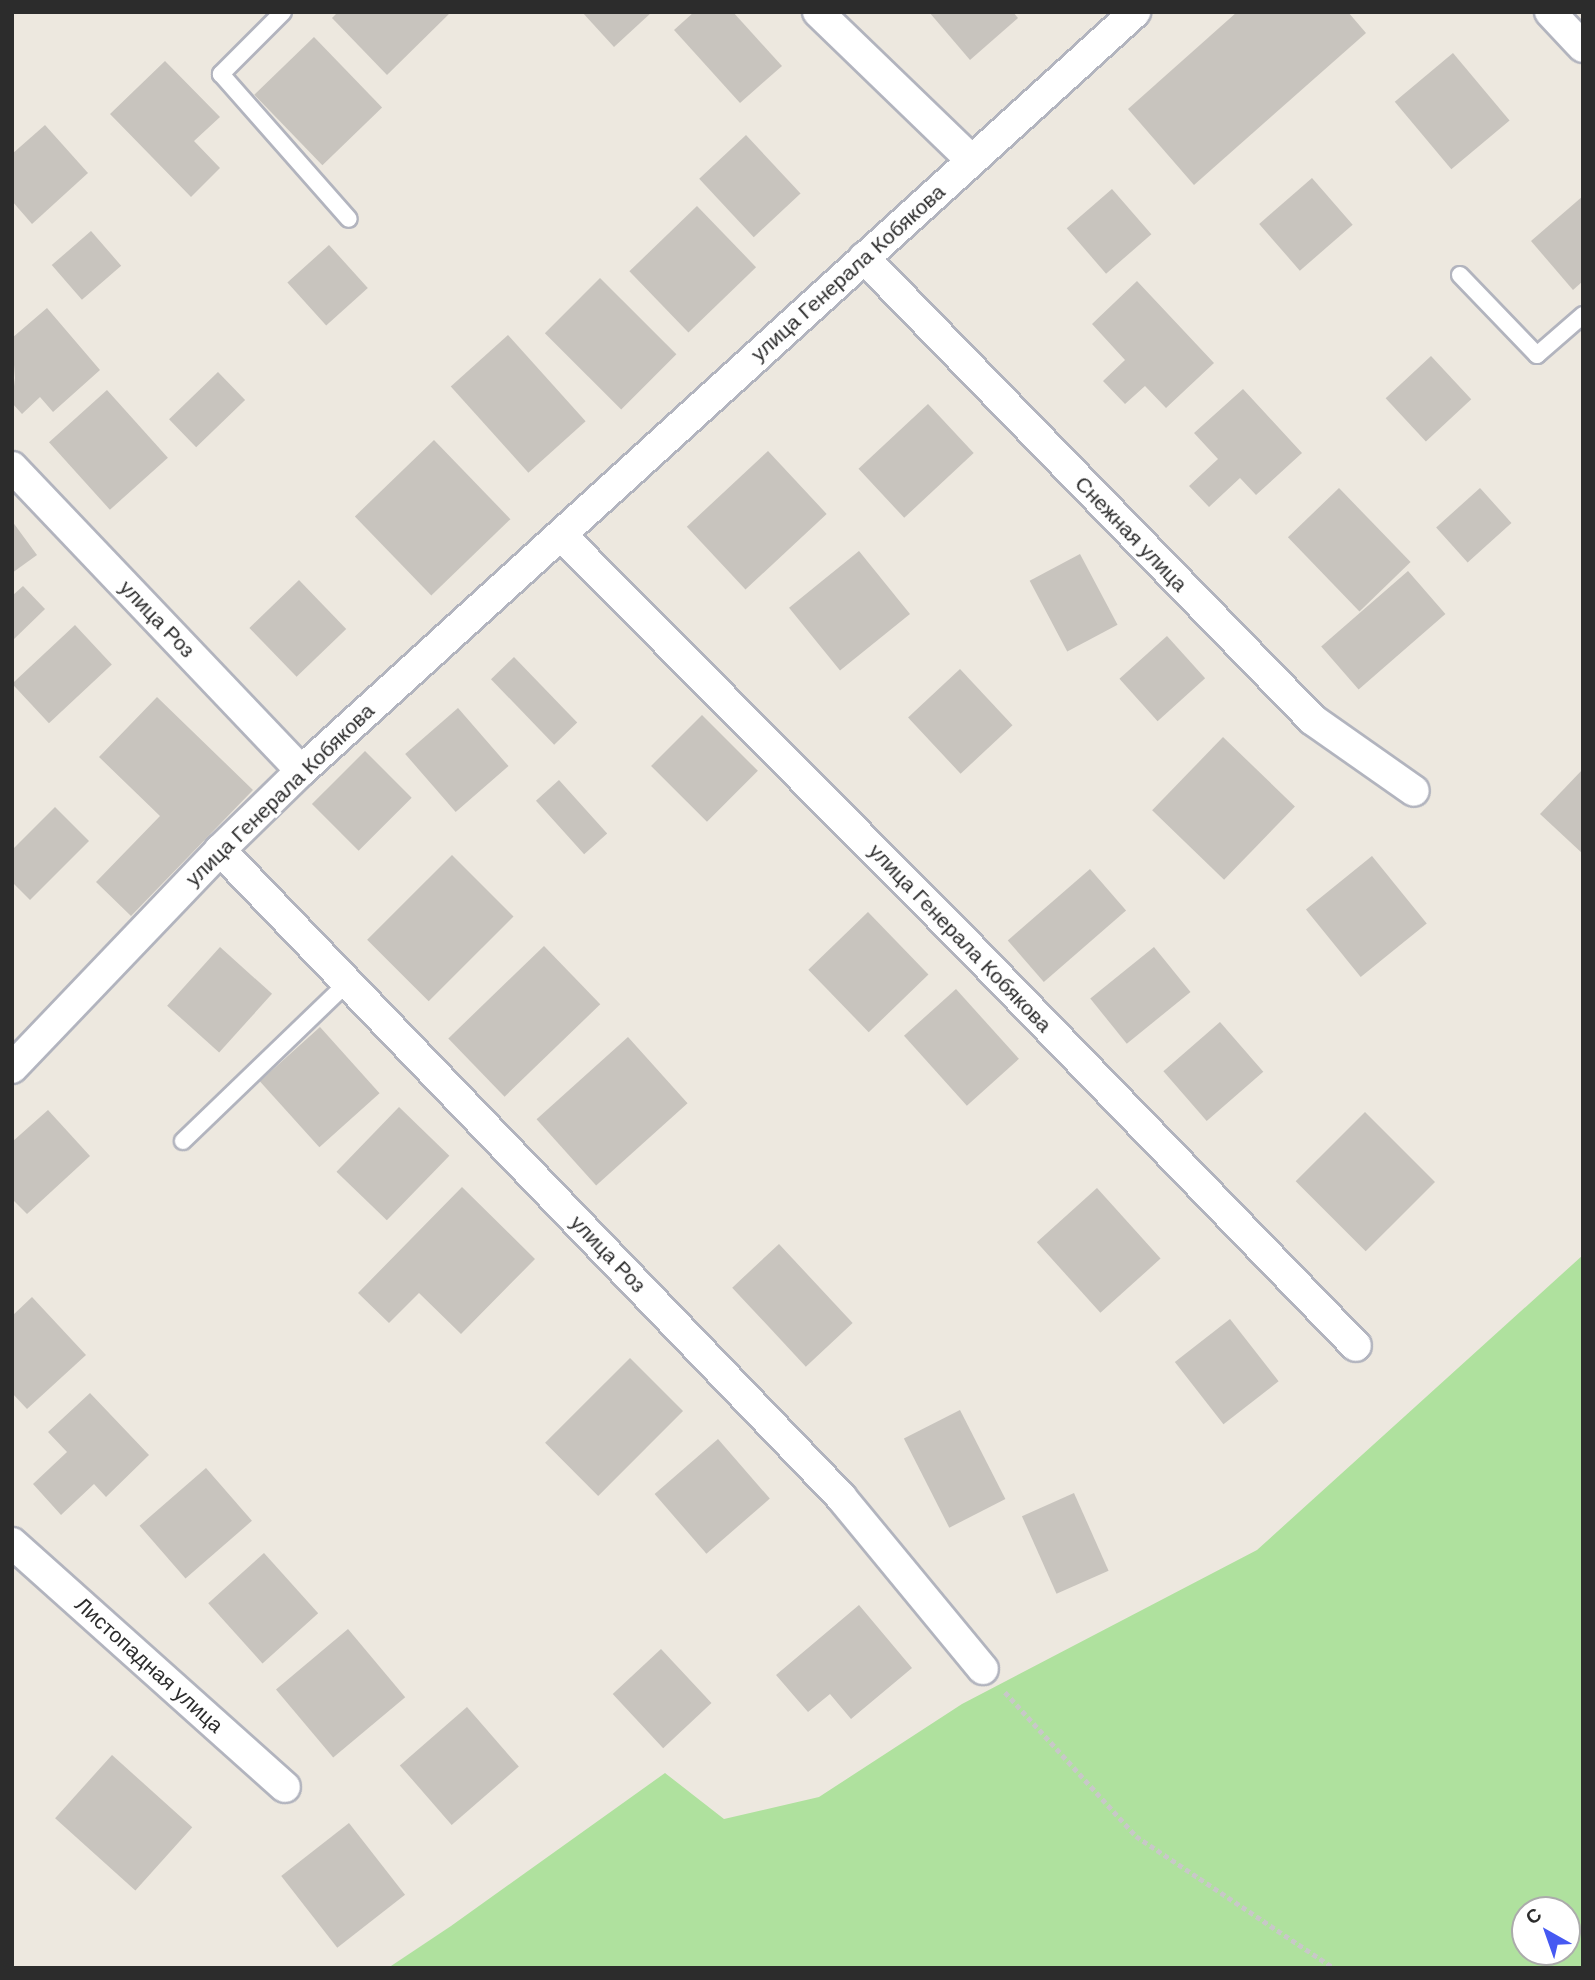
<!DOCTYPE html>
<html>
<head>
<meta charset="utf-8">
<style>
  body { margin:0 }
  #map { position:relative; width:1595px; height:1980px; overflow:hidden; background:#ede8df; font-family:Arial,sans-serif }
  div>[style] { position:absolute }
  [style*='--x'] { left:calc(var(--x)*1px); top:calc(var(--y)*1px); width:calc(var(--w)*1px); rotate:calc(var(--a)*1deg) }
  .green>* { inset:0; background:#afe19e }
  .building>* { inset:0; background:#c8c4be; transform-origin:0 0 }
  .path>* { height:4.5px; margin-top:-2.25px; transform-origin:0; background:repeating-linear-gradient(90deg,#c8c8c8 0 5px,transparent 0 8.5px) }
  .roads { filter:drop-shadow(2px 0 #b2b4be) drop-shadow(-2px 0 #b2b4be) drop-shadow(0 2px #b2b4be) drop-shadow(0 -2px #b2b4be) }
  .lane>* { height:16px; margin:-8px; padding:0 8px; transform-origin:8px; border-radius:8px; background:#fff }
  .street>* { height:30px; margin:-15px; padding:0 15px; transform-origin:15px; border-radius:15px; background:#fff }
  span { translate:-50% -50%; white-space:nowrap; text-align:center; line-height:1.15; -webkit-text-stroke:6px #fff; paint-order:stroke }
  .street-label { font-size:21px; color:#2c2c2c }
  .frame { position:absolute; inset:0; border:14px solid #2c2c2c; pointer-events:none }
  .north { position:absolute; left:1511px; top:1896px; width:70px; height:70px; box-sizing:border-box; background:#fff; border:2px solid #ababab; border-radius:50%; rotate:320deg; font-size:19px; font-weight:700; line-height:28px; text-align:center; color:#2c2c2c }
  .north::after { content:''; display:block; margin:auto; width:24px; height:32px; background:#4659f2; clip-path:polygon(50% 0,100% 100%,50% 72%,0 100%) }
</style>
</head>
<body>
<div id="map">
  <div class="green">
    <div style="clip-path:polygon(evenodd,1583px 1255px,1583px 1968px,388px 1968px,451px 1926px,665px 1773px,724px 1819px,819px 1797px,962px 1704px,1257px 1550px,1583px 1255px,1525px 1910px,1567px 1910px,1567px 1952px,1525px 1952px,1525px 1910px)"></div>
  </div>
  <div class="building">
    <div style="clip-path:polygon(338px 12px,451px 12px,387px 75px,332px 18px)"></div>
    <div style="clip-path:polygon(582px 12px,652px 12px,614px 47px)"></div>
    <div style="clip-path:polygon(694px 12px,733px 12px,782px 66px,740px 103px,674px 30px)"></div>
    <div style="clip-path:polygon(929px 12px,1013px 12px,1018px 18px,970px 60px)"></div>
    <div style="clip-path:polygon(1237px 12px,1348px 12px,1366px 33px,1194px 185px,1128px 109px)"></div>
    <div style="left:314px;top:37px;width:98px;height:83px;rotate:46deg"></div>
    <div style="left:1453px;top:53px;width:88px;height:76px;rotate:50deg"></div>
    <div style="clip-path:polygon(165px 61px,220px 117px,194px 141px,220px 168px,191px 197px,110px 114px)"></div>
    <div style="clip-path:polygon(45px 125px,88px 173px,32px 224px,12px 201px,12px 154px)"></div>
    <div style="left:746px;top:135px;width:80px;height:64px;rotate:47deg"></div>
    <div style="left:1312px;top:178px;width:62px;height:70px;rotate:49deg"></div>
    <div style="left:1112px;top:189px;width:60px;height:60px;rotate:49deg"></div>
    <div style="clip-path:polygon(1583px 196px,1583px 281px,1573px 290px,1531px 241px)"></div>
    <div style="left:697px;top:206px;width:85px;height:94px;rotate:46deg"></div>
    <div style="left:91px;top:231px;width:46px;height:52px;rotate:49deg"></div>
    <div style="left:329px;top:245px;width:58px;height:56px;rotate:48deg"></div>
    <div style="left:600px;top:278px;width:108px;height:78px;rotate:45deg"></div>
    <div style="clip-path:polygon(1137px 281px,1214px 363px,1166px 408px,1145px 386px,1125px 404px,1103px 381px,1125px 360px,1092px 324px)"></div>
    <div style="clip-path:polygon(47px 308px,100px 370px,53px 412px,40px 397px,22px 414px,12px 403px,15px 378px,12px 338px)"></div>
    <div style="left:508px;top:335px;width:116px;height:77px;rotate:48deg"></div>
    <div style="left:1431px;top:356px;width:59px;height:62px;rotate:47deg"></div>
    <div style="left:218px;top:372px;width:39px;height:68px;rotate:46deg"></div>
    <div style="clip-path:polygon(1243px 389px,1302px 453px,1256px 495px,1240px 478px,1209px 507px,1189px 486px,1218px 459px,1194px 433px)"></div>
    <div style="left:107px;top:390px;width:91px;height:78px;rotate:48deg"></div>
    <div style="left:928px;top:404px;width:67px;height:95px;rotate:47deg"></div>
    <div style="left:434px;top:440px;width:110px;height:110px;rotate:46deg"></div>
    <div style="left:768px;top:451px;width:86px;height:111px;rotate:47deg"></div>
    <div style="left:1339px;top:488px;width:103px;height:71px;rotate:46deg"></div>
    <div style="left:1480px;top:488px;width:47px;height:59px;rotate:48deg"></div>
    <div style="clip-path:polygon(12px 521px,37px 555px,12px 573px)"></div>
    <div style="left:859px;top:551px;width:81px;height:90px;rotate:51deg"></div>
    <div style="left:1080px;top:554px;width:80px;height:57px;rotate:62deg"></div>
    <div style="left:1408px;top:571px;width:57px;height:115px;rotate:49deg"></div>
    <div style="left:299px;top:580px;width:68px;height:69px;rotate:46deg"></div>
    <div style="clip-path:polygon(23px 586px,45px 609px,12px 641px,12px 596px)"></div>
    <div style="left:75px;top:625px;width:54px;height:86px;rotate:47deg"></div>
    <div style="left:1167px;top:636px;width:57px;height:64px;rotate:48deg"></div>
    <div style="left:514px;top:657px;width:91px;height:32px;rotate:46deg"></div>
    <div style="left:960px;top:669px;width:77px;height:71px;rotate:47deg"></div>
    <div style="clip-path:polygon(157px 697px,253px 790px,131px 916px,96px 882px,160px 816px,99px 757px)"></div>
    <div style="left:458px;top:708px;width:77px;height:70px;rotate:49deg"></div>
    <div style="left:702px;top:715px;width:79px;height:72px;rotate:45deg"></div>
    <div style="left:1223px;top:737px;width:100px;height:102px;rotate:44deg"></div>
    <div style="left:365px;top:751px;width:66px;height:75px;rotate:45deg"></div>
    <div style="clip-path:polygon(1583px 769px,1583px 854px,1540px 814px)"></div>
    <div style="left:559px;top:780px;width:72px;height:31px;rotate:48deg"></div>
    <div style="clip-path:polygon(55px 807px,89px 841px,30px 900px,12px 882px,12px 850px)"></div>
    <div style="left:452px;top:855px;width:87px;height:120px;rotate:45deg"></div>
    <div style="left:1372px;top:856px;width:87px;height:85px;rotate:51deg"></div>
    <div style="left:1090px;top:869px;width:55px;height:109px;rotate:49deg"></div>
    <div style="left:868px;top:912px;width:87px;height:83px;rotate:46deg"></div>
    <div style="left:544px;top:946px;width:81px;height:133px;rotate:46deg"></div>
    <div style="left:220px;top:947px;width:70px;height:79px;rotate:42deg"></div>
    <div style="left:1154px;top:947px;width:58px;height:82px;rotate:51deg"></div>
    <div style="left:956px;top:989px;width:94px;height:70px;rotate:48deg"></div>
    <div style="left:1220px;top:1022px;width:66px;height:75px;rotate:49deg"></div>
    <div style="left:320px;top:1027px;width:89px;height:81px;rotate:48deg"></div>
    <div style="left:628px;top:1037px;width:89px;height:123px;rotate:48deg"></div>
    <div style="left:399px;top:1107px;width:70px;height:90px;rotate:44deg"></div>
    <div style="clip-path:polygon(48px 1110px,90px 1156px,27px 1214px,12px 1199px,12px 1142px)"></div>
    <div style="left:1365px;top:1112px;width:99px;height:98px;rotate:45deg"></div>
    <div style="clip-path:polygon(462px 1187px,535px 1259px,461px 1334px,419px 1293px,389px 1323px,358px 1293px)"></div>
    <div style="left:1097px;top:1188px;width:95px;height:81px;rotate:48deg"></div>
    <div style="left:779px;top:1244px;width:108px;height:64px;rotate:47deg"></div>
    <div style="clip-path:polygon(32px 1297px,86px 1355px,27px 1409px,12px 1393px,12px 1316px)"></div>
    <div style="left:1230px;top:1319px;width:79px;height:70px;rotate:52deg"></div>
    <div style="left:630px;top:1358px;width:75px;height:120px;rotate:45deg"></div>
    <div style="clip-path:polygon(90px 1393px,149px 1455px,106px 1497px,94px 1484px,61px 1515px,33px 1484px,67px 1452px,48px 1432px)"></div>
    <div style="left:960px;top:1410px;width:100px;height:63px;rotate:63deg"></div>
    <div style="left:718px;top:1439px;width:79px;height:84px;rotate:49deg"></div>
    <div style="left:206px;top:1468px;width:70px;height:88px;rotate:49deg"></div>
    <div style="left:1074px;top:1493px;width:85px;height:57px;rotate:66deg"></div>
    <div style="left:264px;top:1553px;width:81px;height:75px;rotate:48deg"></div>
    <div style="clip-path:polygon(859px 1605px,912px 1668px,851px 1719px,830px 1694px,808px 1712px,776px 1675px)"></div>
    <div style="left:348px;top:1629px;width:89px;height:94px;rotate:50deg"></div>
    <div style="left:661px;top:1649px;width:74px;height:66px;rotate:47deg"></div>
    <div style="left:467px;top:1707px;width:79px;height:89px;rotate:49deg"></div>
    <div style="left:112px;top:1755px;width:108px;height:85px;rotate:42deg"></div>
    <div style="left:349px;top:1823px;width:91px;height:86px;rotate:52deg"></div>
  </div>
  <div class="path">
    <div style="--x:1005;--y:1692;--w:195;--a:47.7"></div>
    <div style="--x:1136;--y:1836;--w:238;--a:33.7"></div>
  </div>
  <div class="roads">
    <div class="lane">
      <div style="--x:283;--y:12;--w:88;--a:135"></div>
      <div style="--x:221;--y:74;--w:193;--a:48.6"></div>
      <div style="--x:1460;--y:275;--w:111;--a:46.1"></div>
      <div style="--x:1537;--y:355;--w:61;--a:-41"></div>
      <div style="--x:183;--y:1141;--w:228;--a:-43.9"></div>
    </div>
    <div class="street">
      <div style="--x:818;--y:12;--w:213;--a:44"></div>
      <div style="--x:1550;--y:12;--w:48;--a:46.7"></div>
      <div style="--x:864;--y:258;--w:644;--a:45.82"></div>
      <div style="--x:1313;--y:720;--w:123;--a:35.1"></div>
      <div style="--x:12;--y:467;--w:419;--a:46.4"></div>
      <div style="--x:561;--y:535;--w:573;--a:45.21"></div>
      <div style="--x:965;--y:942;--w:562;--a:45.94"></div>
      <div style="--x:220;--y:850;--w:897;--a:46.17"></div>
      <div style="--x:841;--y:1497;--w:223;--a:50.5"></div>
      <div style="--x:12;--y:1068;--w:301;--a:-46.3"></div>
      <div style="--x:220;--y:850;--w:113;--a:-44.3"></div>
      <div style="--x:301;--y:771;--w:1128;--a:-42.3"></div>
      <div style="--x:12;--y:1543;--w:366;--a:41.8"></div>
    </div>
  </div>
  <div class="street-label">
    <span style="left:848px;top:273px;rotate:-42deg">улица Генерала Кобякова</span>
    <span style="left:1131px;top:534px;rotate:46deg">Снежная улица</span>
    <span style="left:157px;top:619px;rotate:46deg">улица Роз</span>
    <span style="left:280px;top:795px;rotate:-44deg">улица Генерала Кобякова</span>
    <span style="left:960px;top:938px;rotate:46deg">улица Генерала Кобякова</span>
    <span style="left:608px;top:1254px;rotate:46deg">улица Роз</span>
    <span style="left:149px;top:1665px;rotate:42deg">Листопадная улица</span>
  </div>
  <div class="frame"></div>
  <div class="north">С</div>
</div>
</body>
</html>
